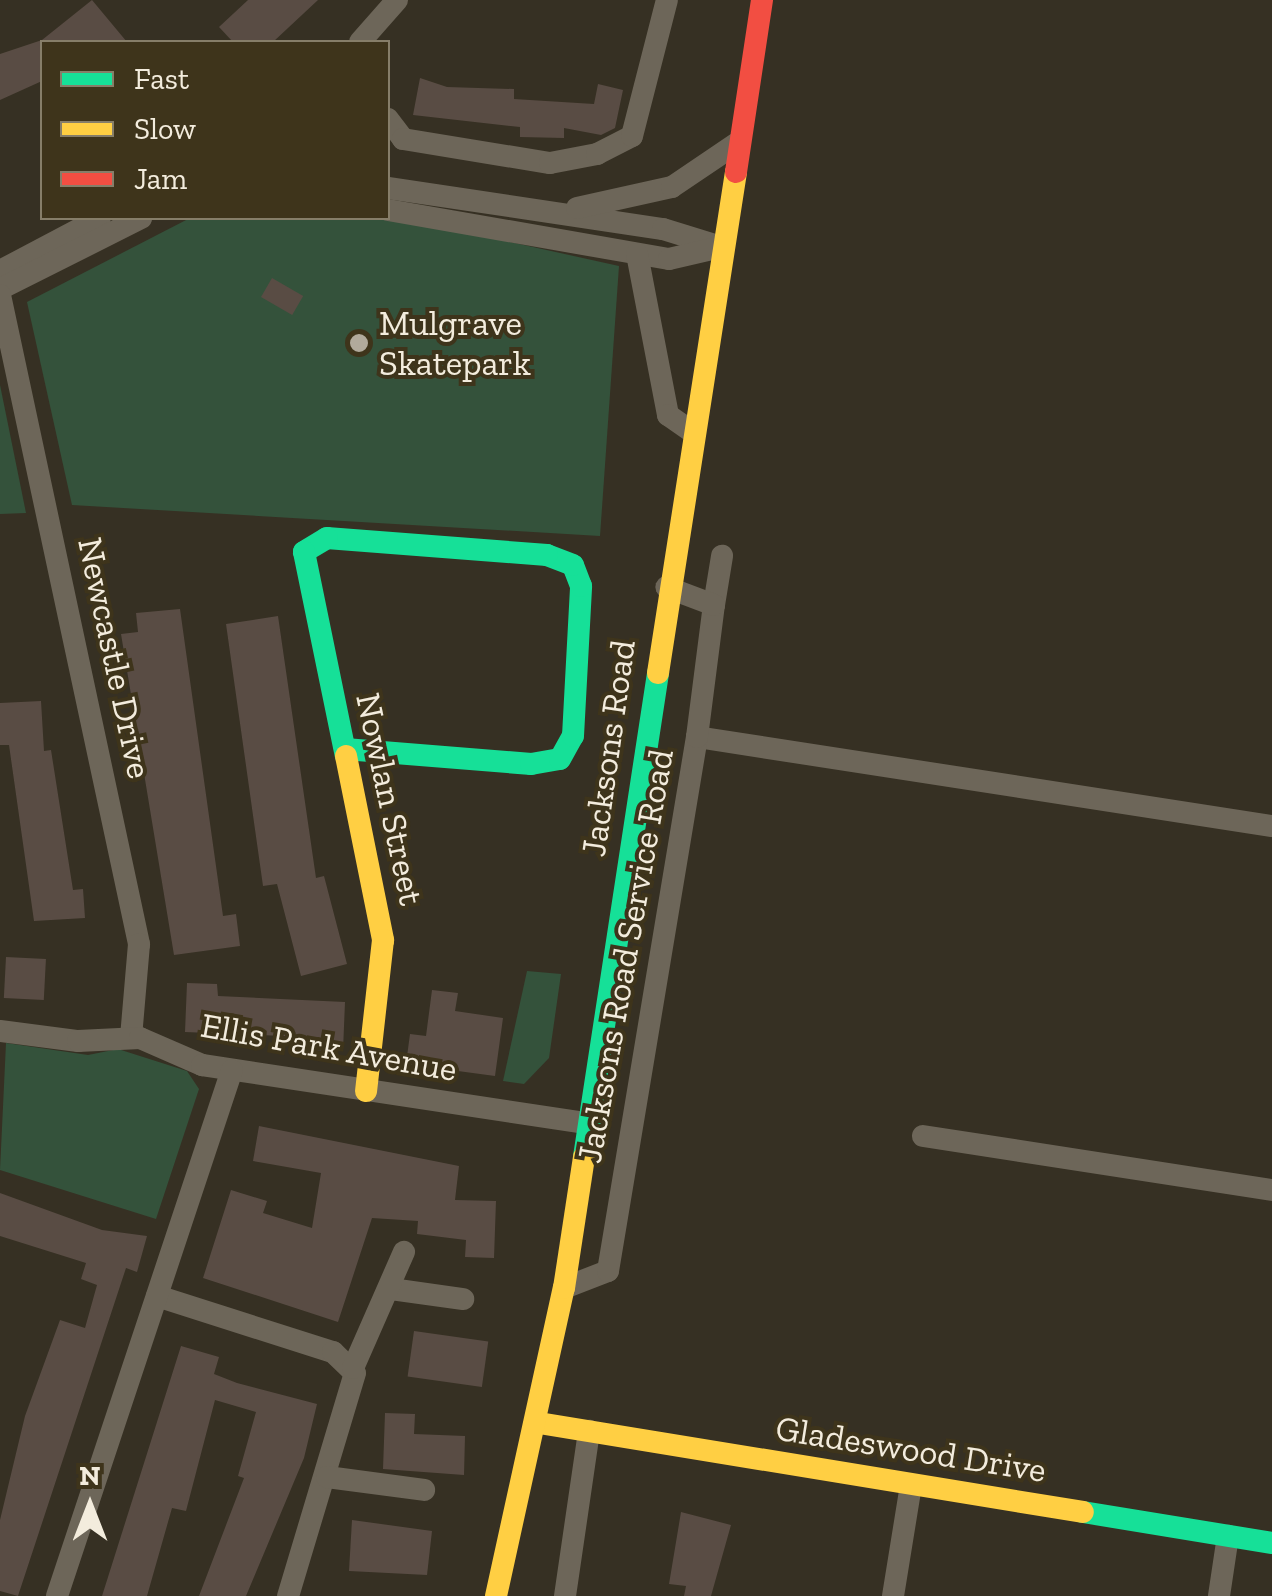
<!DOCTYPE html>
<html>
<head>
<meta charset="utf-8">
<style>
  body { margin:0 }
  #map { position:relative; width:1272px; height:1596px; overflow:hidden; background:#363023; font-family:"Zilla Slab",serif }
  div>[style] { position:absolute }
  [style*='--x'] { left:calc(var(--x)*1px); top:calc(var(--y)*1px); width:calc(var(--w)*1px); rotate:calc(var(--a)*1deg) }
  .green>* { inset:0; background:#34523b }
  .building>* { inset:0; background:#594c44; transform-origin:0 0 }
  .street>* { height:22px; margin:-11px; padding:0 11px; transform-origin:11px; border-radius:11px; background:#6d6659 }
  .fast>* { height:22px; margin:-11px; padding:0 11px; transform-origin:11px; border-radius:11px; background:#16e098 }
  .slow>* { height:22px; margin:-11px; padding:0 11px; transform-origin:11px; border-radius:11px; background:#ffcf43 }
  .jam>* { height:22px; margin:-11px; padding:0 11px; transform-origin:11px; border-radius:11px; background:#f24e42 }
  .dots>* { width:28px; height:28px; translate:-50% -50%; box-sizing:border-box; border:5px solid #3e341b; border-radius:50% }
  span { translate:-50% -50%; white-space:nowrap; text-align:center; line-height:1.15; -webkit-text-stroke:8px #3e341b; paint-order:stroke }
  .poi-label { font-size:35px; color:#f3ecdd }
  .left { translate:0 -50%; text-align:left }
  .street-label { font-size:35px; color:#f3ecdd }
  .legend { position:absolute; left:40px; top:40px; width:350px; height:180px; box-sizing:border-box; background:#3e341b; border:2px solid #867e69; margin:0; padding:12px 18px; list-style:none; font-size:30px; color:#f3ecdd }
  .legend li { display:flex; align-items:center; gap:20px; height:50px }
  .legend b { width:50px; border:2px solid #867e69 }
  .north { position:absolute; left:40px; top:1456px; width:100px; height:100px; -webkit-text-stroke:8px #3e341b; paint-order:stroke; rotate:0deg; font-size:28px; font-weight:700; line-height:40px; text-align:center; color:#f3ecdd }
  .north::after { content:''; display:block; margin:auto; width:35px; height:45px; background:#f3ecdd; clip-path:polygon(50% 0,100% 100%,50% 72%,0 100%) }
</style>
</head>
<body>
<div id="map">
  <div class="green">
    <div style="clip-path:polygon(388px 215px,619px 266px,600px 536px,72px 505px,27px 302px,190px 218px)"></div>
    <div style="clip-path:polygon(0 385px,26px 513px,0 514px)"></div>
    <div style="clip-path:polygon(527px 971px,561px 974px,549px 1058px,524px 1084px,503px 1081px)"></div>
    <div style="clip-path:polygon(6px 1043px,88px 1055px,118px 1049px,187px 1071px,199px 1089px,156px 1219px,0 1170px)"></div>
  </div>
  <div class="building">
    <div style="clip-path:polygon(92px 0,127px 42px,42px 42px,42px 81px,0 100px,0 54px,42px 40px)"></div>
    <div style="clip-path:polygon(248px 0,318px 0,273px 42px,233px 42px,219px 27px)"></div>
    <div style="clip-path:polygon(420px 78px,447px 87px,514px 89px,514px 99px,594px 104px,598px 84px,623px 90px,615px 128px,601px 135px,564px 128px,564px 138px,520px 137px,520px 127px,413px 115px)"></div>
    <div style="left:272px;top:278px;width:36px;height:22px;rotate:30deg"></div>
    <div style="clip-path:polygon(180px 609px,223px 916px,236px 914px,240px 946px,174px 955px,121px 634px,138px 632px,136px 613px)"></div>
    <div style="clip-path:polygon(278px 616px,316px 878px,324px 876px,347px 964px,301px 976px,277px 884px,263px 886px,226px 624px)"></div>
    <div style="clip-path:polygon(41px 701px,44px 751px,51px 750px,73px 890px,83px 889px,85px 918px,34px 921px,9px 745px,0 745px,0 703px)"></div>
    <div style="left:6px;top:957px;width:40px;height:41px;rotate:3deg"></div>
    <div style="clip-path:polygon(187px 983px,217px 984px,218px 996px,345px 1002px,343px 1051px,307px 1050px,307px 1037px,185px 1032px)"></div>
    <div style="clip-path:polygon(432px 990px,458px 993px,455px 1011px,503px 1018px,495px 1076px,406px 1064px,410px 1034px,426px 1036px)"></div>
    <div style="clip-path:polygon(259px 1126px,459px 1166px,455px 1200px,496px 1201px,494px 1258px,465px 1257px,466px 1240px,417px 1234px,418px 1221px,372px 1218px,338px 1322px,203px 1278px,231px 1190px,267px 1201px,263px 1213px,312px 1228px,321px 1173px,253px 1161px)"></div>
    <div style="clip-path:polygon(0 1193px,102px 1230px,147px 1236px,137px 1272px,126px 1268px,18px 1596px,0 1591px,0 1520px,25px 1416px,60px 1320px,85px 1328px,97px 1285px,81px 1279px,86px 1263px,0 1236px)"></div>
    <div style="left:414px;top:1331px;width:75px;height:46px;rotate:8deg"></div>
    <div style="clip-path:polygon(181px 1346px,219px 1357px,214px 1374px,237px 1383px,317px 1404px,304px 1458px,246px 1596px,199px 1596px,244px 1478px,238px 1476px,256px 1412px,215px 1400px,186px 1511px,172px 1508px,147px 1596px,102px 1596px)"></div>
    <div style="clip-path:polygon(385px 1413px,415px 1414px,414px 1434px,465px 1436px,464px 1475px,383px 1469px)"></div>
    <div style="clip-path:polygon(681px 1512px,731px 1525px,711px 1596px,684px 1596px,686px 1586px,669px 1584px)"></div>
    <div style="clip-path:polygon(352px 1520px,432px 1531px,427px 1575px,349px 1571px)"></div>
  </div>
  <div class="street">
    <div style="--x:360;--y:42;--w:56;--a:-48.6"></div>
    <div style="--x:388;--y:119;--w:25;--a:53"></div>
    <div style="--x:403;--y:139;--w:149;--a:9.3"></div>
    <div style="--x:550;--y:163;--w:48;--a:-10.8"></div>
    <div style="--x:597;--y:154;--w:39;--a:-27"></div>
    <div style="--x:632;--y:136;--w:140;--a:-75.6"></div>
    <div style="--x:388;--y:188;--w:278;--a:8.5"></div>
    <div style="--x:663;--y:229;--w:61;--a:17.2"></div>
    <div style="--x:577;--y:208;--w:97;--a:-12.5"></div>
    <div style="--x:672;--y:187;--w:78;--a:-34.1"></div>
    <div style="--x:388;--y:210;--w:285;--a:9.9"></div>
    <div style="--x:669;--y:259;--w:53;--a:-13"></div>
    <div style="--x:637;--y:254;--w:164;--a:79.1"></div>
    <div style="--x:668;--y:415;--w:28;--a:35"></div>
    <div style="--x:0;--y:271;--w:113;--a:-27.9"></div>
    <div style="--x:0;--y:289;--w:158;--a:-26.7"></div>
    <div style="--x:0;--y:295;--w:664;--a:77.91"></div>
    <div style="--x:139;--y:944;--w:94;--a:94.9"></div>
    <div style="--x:714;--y:605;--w:50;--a:-80.7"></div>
    <div style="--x:697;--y:737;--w:582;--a:8.8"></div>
    <div style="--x:0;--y:1031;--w:79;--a:7.3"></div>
    <div style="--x:78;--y:1041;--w:62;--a:-2.8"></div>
    <div style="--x:140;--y:1038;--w:68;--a:23.5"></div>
    <div style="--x:202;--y:1065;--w:392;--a:8.6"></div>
    <div style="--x:923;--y:1136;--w:353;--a:8.8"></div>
    <div style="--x:564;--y:1288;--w:47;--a:-21.1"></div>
    <div style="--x:608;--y:1271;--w:541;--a:-80.54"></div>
    <div style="--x:697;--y:737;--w:133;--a:-82.7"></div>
    <div style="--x:714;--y:605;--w:51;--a:-159.4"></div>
    <div style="--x:391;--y:1289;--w:73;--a:7.9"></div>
    <div style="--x:157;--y:1296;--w:185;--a:17.7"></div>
    <div style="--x:333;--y:1352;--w:30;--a:44"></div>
    <div style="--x:355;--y:1373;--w:233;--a:106.7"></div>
    <div style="--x:353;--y:1368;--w:127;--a:-66.3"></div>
    <div style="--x:327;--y:1477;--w:98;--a:7.6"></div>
    <div style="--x:57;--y:1596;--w:554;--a:-71.6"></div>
    <div style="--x:565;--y:1596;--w:167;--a:-81.7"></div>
    <div style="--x:893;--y:1596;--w:112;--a:-80.8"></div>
    <div style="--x:1219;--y:1596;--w:61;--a:-81.5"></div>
  </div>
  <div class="fast">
    <div style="--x:345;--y:749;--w:187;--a:4.6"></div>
    <div style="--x:531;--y:764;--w:29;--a:-10"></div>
    <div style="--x:560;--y:759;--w:26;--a:-61"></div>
    <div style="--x:573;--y:736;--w:150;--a:-86.9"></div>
    <div style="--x:581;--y:586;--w:22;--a:-111"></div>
    <div style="--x:573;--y:565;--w:28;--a:-159"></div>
    <div style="--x:547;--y:555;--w:221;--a:-175.6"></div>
    <div style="--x:327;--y:538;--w:27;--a:149"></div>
    <div style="--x:304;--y:552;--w:208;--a:78.4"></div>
    <div style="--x:584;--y:1157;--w:490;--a:-81.3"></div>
    <div style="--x:1083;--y:1512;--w:192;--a:9.3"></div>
  </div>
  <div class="slow">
    <div style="--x:658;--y:673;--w:507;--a:-81.15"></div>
    <div style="--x:346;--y:756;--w:188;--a:78.6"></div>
    <div style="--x:383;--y:940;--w:152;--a:96.4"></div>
    <div style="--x:539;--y:1423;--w:551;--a:9.29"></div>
    <div style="--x:496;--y:1596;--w:315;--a:-77.6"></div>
    <div style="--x:564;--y:1288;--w:133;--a:-81.3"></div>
  </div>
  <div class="jam">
    <div style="--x:736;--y:172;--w:174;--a:-81.4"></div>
  </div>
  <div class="dots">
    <div style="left:359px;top:343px;background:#b1aa9c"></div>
  </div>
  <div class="poi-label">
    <span class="left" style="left:379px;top:343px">Mulgrave<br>Skatepark</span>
  </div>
  <div class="street-label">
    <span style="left:115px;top:658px;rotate:78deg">Newcastle Drive</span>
    <span style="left:608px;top:748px;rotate:-82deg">Jacksons Road</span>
    <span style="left:390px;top:799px;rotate:78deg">Nowlan Street</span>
    <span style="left:625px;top:956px;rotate:-80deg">Jacksons Road Service Road</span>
    <span style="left:329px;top:1047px;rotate:10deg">Ellis Park Avenue</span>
    <span style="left:911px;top:1449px;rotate:9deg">Gladeswood Drive</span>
  </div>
  <ul class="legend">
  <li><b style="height:12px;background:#16e098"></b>Fast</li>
  <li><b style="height:12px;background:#ffcf43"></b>Slow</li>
  <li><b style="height:12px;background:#f24e42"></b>Jam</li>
  </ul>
  <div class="north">N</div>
</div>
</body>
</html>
